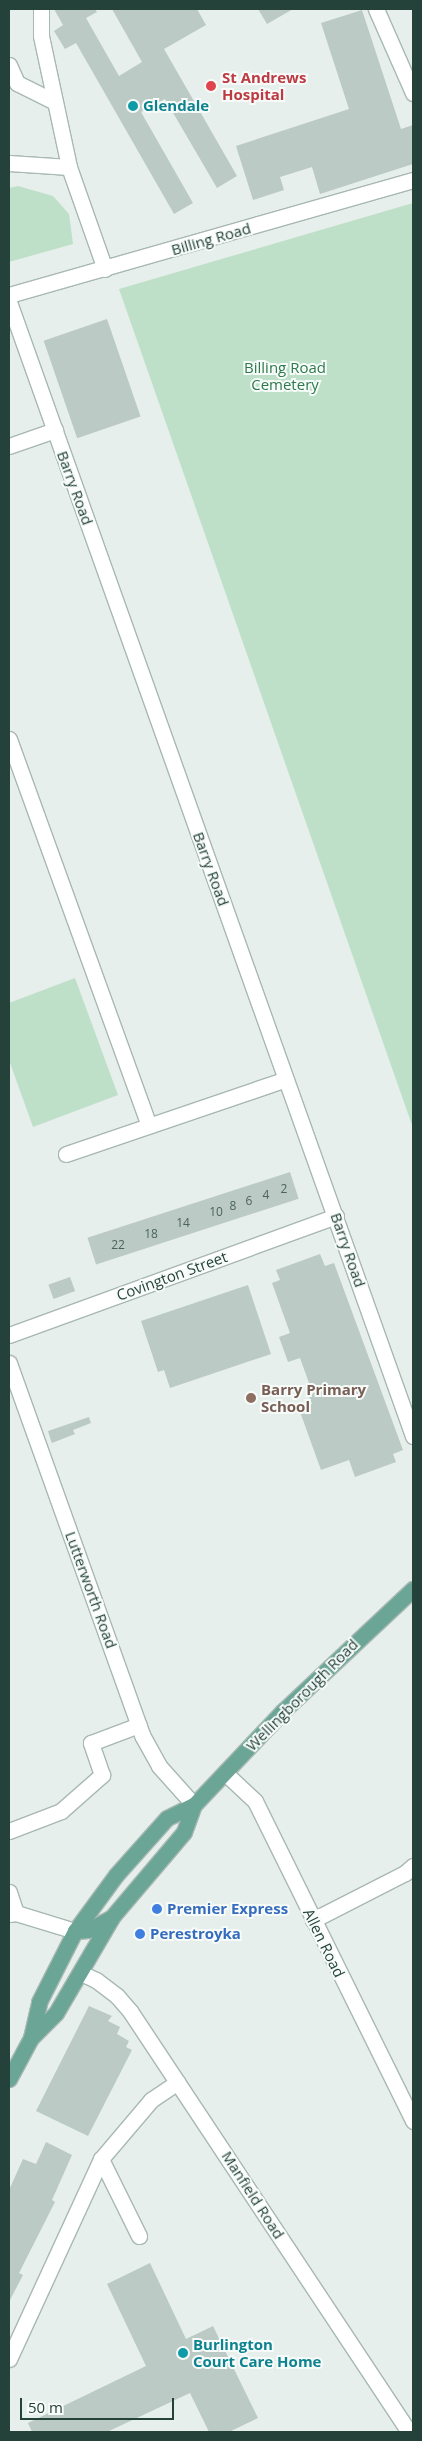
<!DOCTYPE html>
<html>
<head>
<meta charset="utf-8">
<style>
  body { margin:0 }
  #map { position:relative; width:422px; height:2441px; overflow:hidden; background:#e6efeb; font-family:"Open Sans",sans-serif }
  div>[style] { position:absolute }
  [style*='--x'] { left:calc(var(--x)*1px); top:calc(var(--y)*1px); width:calc(var(--w)*1px); rotate:calc(var(--a)*1deg) }
  .green>* { inset:0; background:#bfe0c8 }
  .building>* { inset:0; background:#bbcac4; transform-origin:0 0 }
  .roads { filter:drop-shadow(1px 0 #a8b8b2) drop-shadow(-1px 0 #a8b8b2) drop-shadow(0 1px #a8b8b2) drop-shadow(0 -1px #a8b8b2) }
  .minor>* { height:15px; margin:-7.5px; padding:0 7.5px; transform-origin:7.5px; border-radius:7.5px; background:#fff }
  .major>* { height:15px; margin:-7.5px; padding:0 7.5px; transform-origin:7.5px; border-radius:7.5px; background:#6aa596 }
  .dots>* { width:14px; height:14px; translate:-50% -50%; box-sizing:border-box; border:2px solid #f7fbf9; border-radius:50% }
  span { translate:-50% -50%; white-space:nowrap; text-align:center; line-height:1.15; -webkit-text-stroke:4px #f7fbf9; paint-order:stroke }
  .number-label { font-size:12px; color:#4a645c }
  .number-label span { -webkit-text-stroke-width:0 }
  .health-label { font-size:15px; color:#be3a42; font-weight:700 }
  .left { translate:0 -50%; text-align:left }
  .culture-label { font-size:15px; color:#0d838f; font-weight:700 }
  .street-label { font-size:15px; color:#24423a }
  .park-label { font-size:15px; color:#2d7a4b }
  .education-label { font-size:15px; color:#785e54; font-weight:700 }
  .shop-label { font-size:15px; color:#366cbe; font-weight:700 }
  .frame { position:absolute; inset:0; border:10px solid #24423a; pointer-events:none }
  .scale { position:absolute; left:20px; top:2398px; width:154px; height:22px; box-sizing:border-box; border:2px solid #24423a; border-top:0; padding-left:6px; font-size:15px; line-height:18px; white-space:nowrap; color:#24423a; -webkit-text-stroke:4px #f7fbf9; paint-order:stroke }
</style>
</head>
<body>
<div id="map">
  <div class="green">
    <div style="clip-path:polygon(18px 186px,53px 196px,69px 214px,73px 244px,9px 262px,9px 188px)"></div>
    <div style="clip-path:polygon(413px 203px,413px 1128px,119px 289px)"></div>
    <div style="clip-path:polygon(75px 978px,118px 1095px,33px 1127px,9px 1060px,9px 1003px)"></div>
  </div>
  <div class="building">
    <div style="clip-path:polygon(54px 9px,95px 9px,97px 12px,86px 18px,119px 76px,142px 62px,112px 9px,197px 9px,206px 25px,164px 49px,237px 176px,217px 188px,165px 99px,141px 112px,193px 203px,174px 214px,76px 43px,65px 49px,54px 31px,63px 25px)"></div>
    <div style="clip-path:polygon(258px 9px,293px 9px,267px 24px)"></div>
    <div style="clip-path:polygon(362px 10px,401px 129px,413px 125px,413px 164px,320px 194px,312px 167px,280px 177px,284px 190px,253px 200px,236px 146px,349px 109px,321px 23px)"></div>
    <div style="left:107px;top:319px;width:103px;height:67px;rotate:71deg"></div>
    <div style="left:290px;top:1172px;width:28px;height:213px;rotate:72deg"></div>
    <div style="clip-path:polygon(320px 1254px,325px 1266px,334px 1263px,403px 1450px,393px 1454px,396px 1462px,355px 1477px,349px 1460px,321px 1470px,299px 1409px,312px 1404px,309px 1396px,313px 1394px,300px 1358px,288px 1362px,279px 1337px,290px 1333px,272px 1283px,280px 1280px,276px 1270px)"></div>
    <div style="left:70px;top:1277px;width:15px;height:23px;rotate:70deg"></div>
    <div style="clip-path:polygon(248px 1285px,271px 1354px,170px 1388px,164px 1370px,158px 1372px,141px 1321px)"></div>
    <div style="clip-path:polygon(89px 1417px,91px 1423px,73px 1430px,75px 1434px,52px 1443px,51px 1441px,48px 1431px)"></div>
    <div style="clip-path:polygon(89px 2006px,112px 2016px,108px 2021px,120px 2027px,117px 2034px,129px 2041px,126px 2047px,132px 2050px,88px 2136px,36px 2111px)"></div>
    <div style="clip-path:polygon(46px 2142px,72px 2155px,52px 2200px,55px 2202px,19px 2273px,23px 2275px,9px 2302px,9px 2190px,23px 2159px,36px 2164px)"></div>
    <div style="clip-path:polygon(150px 2263px,186px 2339px,213px 2326px,258px 2418px,229px 2432px,209px 2432px,190px 2393px,107px 2432px,32px 2432px,28px 2423px,146px 2366px,107px 2284px)"></div>
  </div>
  <div class="roads">
    <div class="minor">
      <div style="--x:41;--y:9;--w:27;--a:90"></div>
      <div style="--x:41;--y:36;--w:134;--a:77.9"></div>
      <div style="--x:376;--y:9;--w:92;--a:66.2"></div>
      <div style="--x:9;--y:65;--w:20;--a:66"></div>
      <div style="--x:17;--y:83;--w:42;--a:26.6"></div>
      <div style="--x:9;--y:163;--w:60;--a:3.8"></div>
      <div style="--x:69;--y:167;--w:108;--a:70.6"></div>
      <div style="--x:9;--y:295;--w:420;--a:-15.9"></div>
      <div style="--x:9;--y:302;--w:1204;--a:70.39"></div>
      <div style="--x:9;--y:446;--w:49;--a:-19.2"></div>
      <div style="--x:9;--y:739;--w:411;--a:70.1"></div>
      <div style="--x:66;--y:1154;--w:232;--a:-18.8"></div>
      <div style="--x:9;--y:1335;--w:348;--a:-20"></div>
      <div style="--x:9;--y:1363;--w:395;--a:70.3"></div>
      <div style="--x:142;--y:1735;--w:35;--a:61"></div>
      <div style="--x:159;--y:1766;--w:52;--a:48.1"></div>
      <div style="--x:225;--y:1773;--w:41;--a:43"></div>
      <div style="--x:255;--y:1801;--w:357;--a:63.7"></div>
      <div style="--x:9;--y:1831;--w:56;--a:-21"></div>
      <div style="--x:61;--y:1811;--w:55;--a:-41.3"></div>
      <div style="--x:102;--y:1775;--w:34;--a:-109"></div>
      <div style="--x:91;--y:1743;--w:51;--a:-20.6"></div>
      <div style="--x:9;--y:1892;--w:22;--a:72"></div>
      <div style="--x:9;--y:1914;--w:7;--a:-8"></div>
      <div style="--x:16;--y:1913;--w:62;--a:17"></div>
      <div style="--x:313;--y:1920;--w:103;--a:-27.1"></div>
      <div style="--x:405;--y:1873;--w:11;--a:-41"></div>
      <div style="--x:81;--y:1973;--w:17;--a:25"></div>
      <div style="--x:96;--y:1980;--w:26;--a:37"></div>
      <div style="--x:117;--y:1996;--w:20;--a:49"></div>
      <div style="--x:130;--y:2011;--w:505;--a:56.47"></div>
      <div style="--x:101;--y:2159;--w:86;--a:63.7"></div>
      <div style="--x:9;--y:2359;--w:220;--a:-65.3"></div>
      <div style="--x:101;--y:2159;--w:77;--a:-49.7"></div>
      <div style="--x:151;--y:2100;--w:32;--a:-34"></div>
    </div>
    <div class="major">
      <div style="--x:75;--y:1931;--w:13;--a:-4"></div>
      <div style="--x:88;--y:1930;--w:27;--a:-28"></div>
      <div style="--x:31;--y:2038;--w:35;--a:-45"></div>
      <div style="--x:56;--y:2013;--w:111;--a:-59.7"></div>
      <div style="--x:112;--y:1917;--w:111;--a:-49.7"></div>
      <div style="--x:184;--y:1832;--w:29;--a:-70"></div>
      <div style="--x:9;--y:2079;--w:47;--a:-61.8"></div>
      <div style="--x:31;--y:2038;--w:37;--a:-77"></div>
      <div style="--x:39;--y:2002;--w:80;--a:-63.1"></div>
      <div style="--x:75;--y:1931;--w:69;--a:-53.8"></div>
      <div style="--x:116;--y:1875;--w:76;--a:-48.2"></div>
      <div style="--x:167;--y:1818;--w:30;--a:-26"></div>
      <div style="--x:194;--y:1805;--w:129;--a:-46.6"></div>
      <div style="--x:283;--y:1711;--w:178;--a:-43.2"></div>
    </div>
  </div>
  <div class="dots">
    <div style="left:211px;top:86px;background:#e0444e"></div>
    <div style="left:133px;top:106px;background:#0f9aa8"></div>
    <div style="left:251px;top:1398px;background:#8d6e63"></div>
    <div style="left:157px;top:1909px;background:#3f7fe0"></div>
    <div style="left:140px;top:1934px;background:#3f7fe0"></div>
    <div style="left:183px;top:2353px;background:#0f9aa8"></div>
  </div>
  <div class="number-label">
    <span style="left:284px;top:1189px">2</span>
    <span style="left:266px;top:1195px">4</span>
    <span style="left:249px;top:1201px">6</span>
    <span style="left:233px;top:1206px">8</span>
    <span style="left:216px;top:1212px">10</span>
    <span style="left:183px;top:1223px">14</span>
    <span style="left:151px;top:1234px">18</span>
    <span style="left:118px;top:1245px">22</span>
  </div>
  <div class="health-label">
    <span class="left" style="left:222px;top:86px">St Andrews<br>Hospital</span>
  </div>
  <div class="culture-label">
    <span class="left" style="left:143px;top:106px">Glendale</span>
    <span class="left" style="left:193px;top:2353px">Burlington<br>Court Care Home</span>
  </div>
  <div class="street-label">
    <span style="left:211px;top:239px;rotate:-16deg">Billing Road</span>
    <span style="left:75px;top:488px;rotate:70deg">Barry Road</span>
    <span style="left:211px;top:869px;rotate:70deg">Barry Road</span>
    <span style="left:348px;top:1250px;rotate:71deg">Barry Road</span>
    <span style="left:172px;top:1276px;rotate:-20deg">Covington Street</span>
    <span style="left:91px;top:1590px;rotate:70deg">Lutterworth Road</span>
    <span style="left:302px;top:1695px;rotate:-45deg">Wellingborough Road</span>
    <span style="left:324px;top:1943px;rotate:64deg">Allen Road</span>
    <span style="left:253px;top:2195px;rotate:57deg">Manfield Road</span>
  </div>
  <div class="park-label">
    <span style="left:285px;top:376px">Billing Road<br>Cemetery</span>
  </div>
  <div class="education-label">
    <span class="left" style="left:261px;top:1398px">Barry Primary<br>School</span>
  </div>
  <div class="shop-label">
    <span class="left" style="left:167px;top:1909px">Premier Express</span>
    <span class="left" style="left:150px;top:1934px">Perestroyka</span>
  </div>
  <div class="frame"></div>
  <div class="scale">50 m</div>
</div>
</body>
</html>
